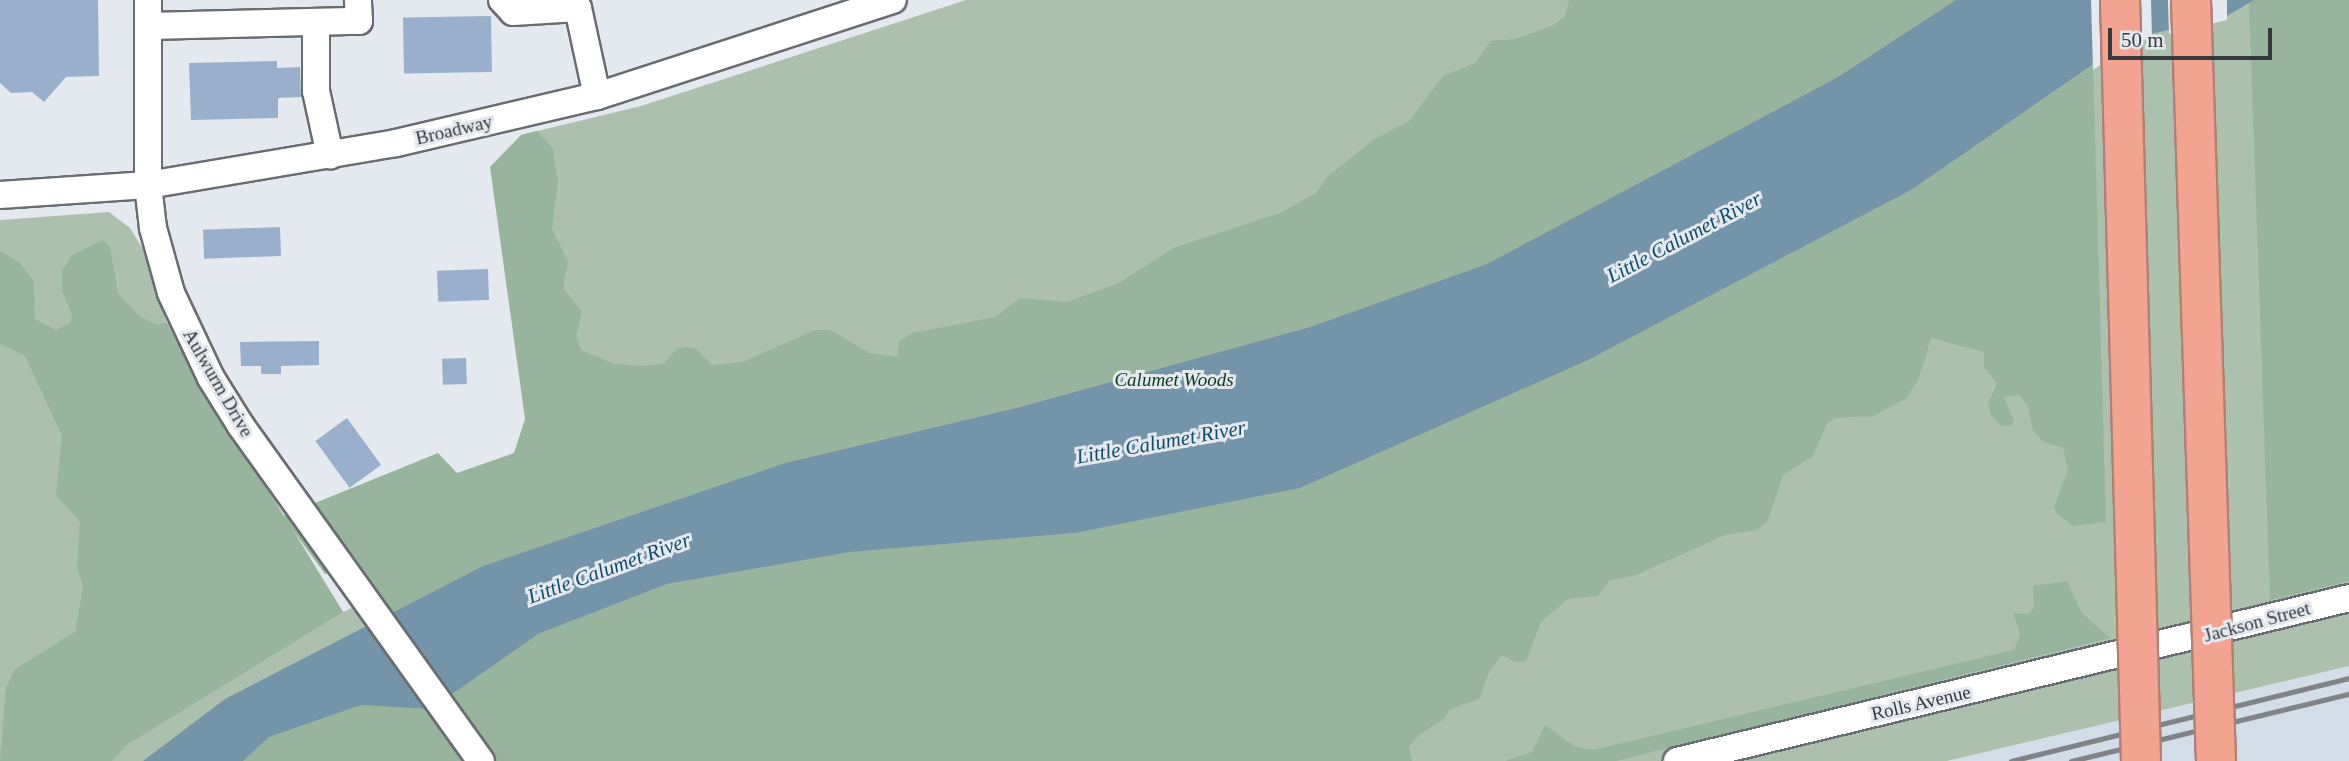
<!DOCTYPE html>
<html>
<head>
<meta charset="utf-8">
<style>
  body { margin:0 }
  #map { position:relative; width:2349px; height:761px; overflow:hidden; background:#e4e9ef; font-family:"Times New Roman",serif }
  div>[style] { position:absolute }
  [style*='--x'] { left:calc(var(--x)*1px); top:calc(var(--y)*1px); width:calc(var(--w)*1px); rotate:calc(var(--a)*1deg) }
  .built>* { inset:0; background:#d3dde8 }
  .green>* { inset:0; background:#abc1ae }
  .forest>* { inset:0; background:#97b59c }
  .water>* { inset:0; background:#7494a9 }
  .pier>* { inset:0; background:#e4e9ef }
  .building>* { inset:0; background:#98b0cb; transform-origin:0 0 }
  .roads { filter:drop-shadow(2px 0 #686d72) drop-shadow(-2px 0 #686d72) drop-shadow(0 2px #686d72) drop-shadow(0 -2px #686d72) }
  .minor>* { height:26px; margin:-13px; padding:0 13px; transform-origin:13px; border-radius:13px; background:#fff }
  .rail>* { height:5px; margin:-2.5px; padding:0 2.5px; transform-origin:2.5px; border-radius:2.5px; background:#808488 }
  .bridges { filter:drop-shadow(2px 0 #b17f73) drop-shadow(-2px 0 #b17f73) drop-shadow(0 2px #b17f73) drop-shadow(0 -2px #b17f73) }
  .highway-bridge>* { height:38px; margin:-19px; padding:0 19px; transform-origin:19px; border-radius:19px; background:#f2a491 }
  span { translate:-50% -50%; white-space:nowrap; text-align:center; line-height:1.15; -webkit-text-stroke:6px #e4e9ef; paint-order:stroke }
  .street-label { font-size:19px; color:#373a3c }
  .park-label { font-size:19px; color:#093b1a; font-style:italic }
  .water-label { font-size:21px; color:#104c6a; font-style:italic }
  .scale { position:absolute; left:2108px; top:28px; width:164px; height:32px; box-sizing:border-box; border:4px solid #373a3c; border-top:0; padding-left:9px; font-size:21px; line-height:24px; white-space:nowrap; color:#373a3c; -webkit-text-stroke:5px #e4e9ef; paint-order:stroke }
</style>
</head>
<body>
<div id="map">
  <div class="built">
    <div style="clip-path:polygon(2349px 666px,2349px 761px,1948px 761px,2246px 691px)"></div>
  </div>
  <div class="green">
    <div style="clip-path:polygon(966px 0,2349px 0,2349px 666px,1947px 761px,0 761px,0 220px,109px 212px,130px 228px,146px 254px,167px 323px,343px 612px,577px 504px,521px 135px,641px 106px)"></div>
  </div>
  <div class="forest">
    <div style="clip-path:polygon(1569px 0,1956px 0,1838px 77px,1487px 264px,1310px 327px,1020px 407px,784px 463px,483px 566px,390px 615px,355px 563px,325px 574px,292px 529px,343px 612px,128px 744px,112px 761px,0 761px,6px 687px,15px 669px,75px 632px,83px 587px,77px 567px,80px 522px,56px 495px,62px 436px,25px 356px,0 344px,0 251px,20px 263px,34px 282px,35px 319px,56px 330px,70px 323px,72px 314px,62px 291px,62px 271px,72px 255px,103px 240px,110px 248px,118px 293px,139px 316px,155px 324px,167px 323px,283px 516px,438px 453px,457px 473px,514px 453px,525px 419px,490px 167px,521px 135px,537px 131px,553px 149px,558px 183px,552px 229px,568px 261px,563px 288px,582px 312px,576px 336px,581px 350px,614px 364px,642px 366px,664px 364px,677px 348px,686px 347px,695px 348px,712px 365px,742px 362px,815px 330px,830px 330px,870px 353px,897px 357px,899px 341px,913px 333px,995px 317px,1020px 298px,1067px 302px,1119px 283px,1173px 248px,1280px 213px,1316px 193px,1327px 177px,1373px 140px,1409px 121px,1443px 76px,1475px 63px,1491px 41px,1515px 39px,1554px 25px,1565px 16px)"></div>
    <div style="clip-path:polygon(2254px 0,2349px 0,2349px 581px,2270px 600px,2249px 2px)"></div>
    <div style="clip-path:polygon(2093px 65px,2106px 522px,2073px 526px,2057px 514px,2054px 506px,2068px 471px,2063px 448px,2043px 442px,2033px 431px,2028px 407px,2020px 395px,2004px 397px,2014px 421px,2010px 426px,2001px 426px,1991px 415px,1988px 404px,1997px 383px,1984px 367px,1984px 352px,1931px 338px,1919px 378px,1907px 398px,1873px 416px,1835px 418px,1827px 423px,1813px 456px,1783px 475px,1768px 521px,1757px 530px,1725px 535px,1636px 575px,1609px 581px,1598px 596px,1568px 599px,1541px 622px,1526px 661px,1515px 662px,1502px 655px,1489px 672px,1480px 698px,1449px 710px,1445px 718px,1419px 735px,1409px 747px,1412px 761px,239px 761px,268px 732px,269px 737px,361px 705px,431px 709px,538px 634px,667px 584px,850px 552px,1075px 533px,1300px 488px,1588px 360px,1911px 190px)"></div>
    <div style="clip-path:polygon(2067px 581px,2082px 613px,2110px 638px,1616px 761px,1505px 761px,1532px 752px,1545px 725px,1574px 746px,1593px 750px,2014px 650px,2020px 634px,2013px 613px,2029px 614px,2034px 607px,2033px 586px)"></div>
  </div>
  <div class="water">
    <div style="clip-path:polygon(1956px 0,2254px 0,2227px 16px,2130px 39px,1911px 190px,1588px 360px,1300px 488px,1075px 533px,850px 552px,667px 584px,538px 634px,431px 709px,361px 705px,269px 737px,243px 761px,143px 761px,225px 699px,483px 566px,785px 463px,1020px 407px,1310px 327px,1487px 264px,1838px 77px)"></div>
  </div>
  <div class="pier">
    <div style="clip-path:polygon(2091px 0,2151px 0,2152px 38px,2131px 43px,2093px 70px)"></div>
    <div style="clip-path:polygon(2168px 0,2227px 0,2227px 20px,2169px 34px)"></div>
  </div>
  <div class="building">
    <div style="clip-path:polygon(0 0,98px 0,99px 76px,66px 77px,44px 102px,32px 92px,11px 93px,0 83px)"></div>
    <div style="left:491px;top:16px;width:56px;height:88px;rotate:89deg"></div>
    <div style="clip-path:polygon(277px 61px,277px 68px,300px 67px,301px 97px,278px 98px,278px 118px,191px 120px,189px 63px)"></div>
    <div style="left:280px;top:227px;width:29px;height:77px;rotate:88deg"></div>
    <div style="left:488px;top:269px;width:31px;height:51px;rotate:88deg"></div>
    <div style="clip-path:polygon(319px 341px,319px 365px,281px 366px,281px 374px,261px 374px,261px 366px,241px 366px,240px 342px)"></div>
    <div style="left:466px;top:358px;width:26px;height:24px;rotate:88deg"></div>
    <div style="left:347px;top:418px;width:58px;height:39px;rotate:54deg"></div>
  </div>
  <div class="roads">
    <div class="minor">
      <div style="--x:148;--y:0;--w:185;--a:90"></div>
      <div style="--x:148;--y:185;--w:43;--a:83.4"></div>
      <div style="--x:153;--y:228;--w:67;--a:74.5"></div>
      <div style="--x:171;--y:293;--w:94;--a:64.8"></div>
      <div style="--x:211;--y:378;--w:57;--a:58"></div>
      <div style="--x:241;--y:426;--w:412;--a:54.4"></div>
      <div style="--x:502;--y:0;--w:16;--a:47"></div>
      <div style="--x:513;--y:12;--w:65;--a:-3.5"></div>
      <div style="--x:578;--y:8;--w:90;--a:77.8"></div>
      <div style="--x:316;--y:22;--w:69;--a:90"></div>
      <div style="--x:316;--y:91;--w:66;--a:77.7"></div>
      <div style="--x:149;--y:26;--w:210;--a:-1.4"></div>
      <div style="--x:359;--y:21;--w:21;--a:-93"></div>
      <div style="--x:0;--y:195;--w:148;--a:-3.9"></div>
      <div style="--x:148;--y:185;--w:252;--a:-9.6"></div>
      <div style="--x:396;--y:143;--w:206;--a:-13.2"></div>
      <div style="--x:597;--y:96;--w:311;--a:-18"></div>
      <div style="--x:1677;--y:761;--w:691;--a:-13.63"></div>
    </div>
  </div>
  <div class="rail">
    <div style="--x:2011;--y:761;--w:348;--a:-13.8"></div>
    <div style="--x:2071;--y:761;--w:286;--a:-13.6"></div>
  </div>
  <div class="bridges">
    <div class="highway-bridge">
      <div style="--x:2120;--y:0;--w:761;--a:88.42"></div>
      <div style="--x:2191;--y:0;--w:761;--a:88.12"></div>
    </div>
  </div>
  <div class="street-label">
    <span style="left:454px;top:130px;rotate:-13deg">Broadway</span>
    <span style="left:218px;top:383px;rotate:60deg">Aulwurm Drive</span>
    <span style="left:2257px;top:622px;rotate:-15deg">Jackson Street</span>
    <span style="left:1921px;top:703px;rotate:-13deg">Rolls Avenue</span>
  </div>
  <div class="park-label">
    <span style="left:1174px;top:380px">Calumet Woods</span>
  </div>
  <div class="water-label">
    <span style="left:1684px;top:237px;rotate:-28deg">Little Calumet River</span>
    <span style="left:1161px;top:442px;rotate:-10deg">Little Calumet River</span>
    <span style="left:609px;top:568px;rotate:-20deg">Little Calumet River</span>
  </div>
  <div class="scale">50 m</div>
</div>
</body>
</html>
